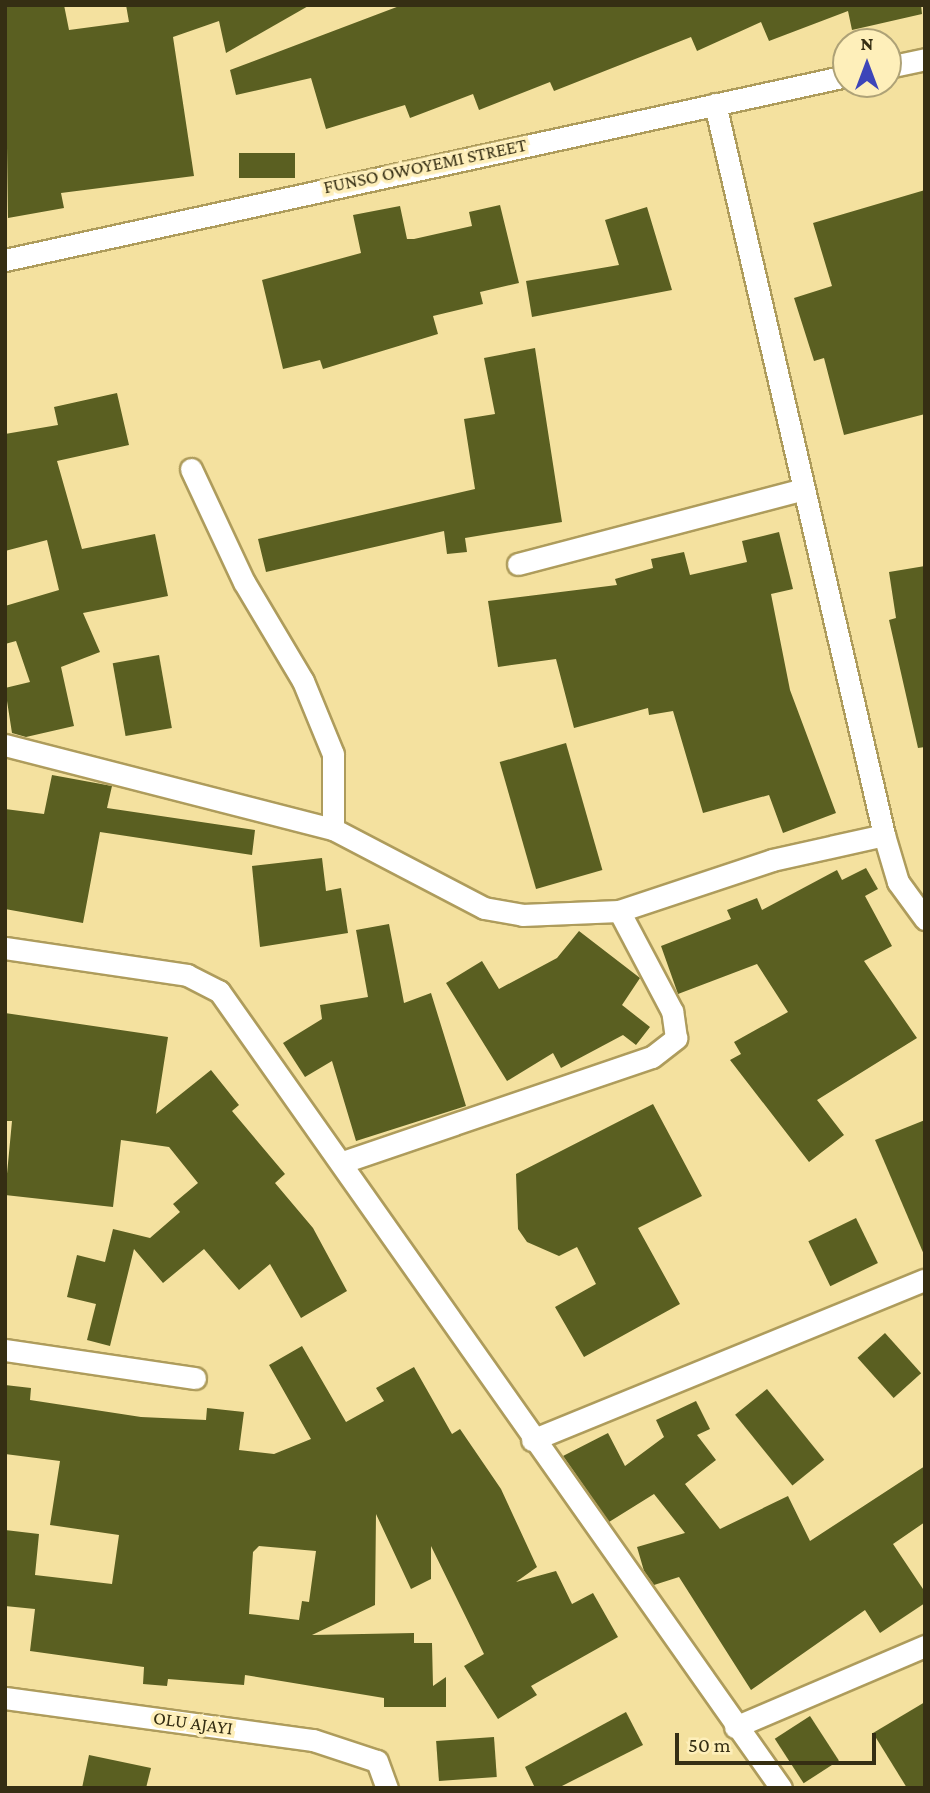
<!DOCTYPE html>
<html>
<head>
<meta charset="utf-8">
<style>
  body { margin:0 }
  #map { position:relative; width:930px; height:1793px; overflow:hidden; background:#f4e19f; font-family:"Crimson Pro",serif }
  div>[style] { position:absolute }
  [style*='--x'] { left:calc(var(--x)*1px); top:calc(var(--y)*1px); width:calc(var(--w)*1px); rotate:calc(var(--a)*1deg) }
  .building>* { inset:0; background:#5a5f21; transform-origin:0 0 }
  .roads { filter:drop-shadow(2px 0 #ae9c5c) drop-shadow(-2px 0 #ae9c5c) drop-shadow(0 2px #ae9c5c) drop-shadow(0 -2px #ae9c5c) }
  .minor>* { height:21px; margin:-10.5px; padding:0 10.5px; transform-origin:10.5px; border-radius:10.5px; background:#fff }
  span { translate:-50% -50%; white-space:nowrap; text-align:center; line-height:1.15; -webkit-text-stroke:7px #feefba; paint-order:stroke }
  .street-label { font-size:19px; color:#352e13 }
  .frame { position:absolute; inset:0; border:7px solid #352e13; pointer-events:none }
  .north { position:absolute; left:832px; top:28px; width:70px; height:70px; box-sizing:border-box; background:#feefba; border:2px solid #aea277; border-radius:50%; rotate:0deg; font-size:19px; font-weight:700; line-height:28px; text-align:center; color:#352e13 }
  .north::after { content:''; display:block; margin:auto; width:24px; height:32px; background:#3d45b9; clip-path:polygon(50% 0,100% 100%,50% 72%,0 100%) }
  .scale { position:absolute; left:675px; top:1733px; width:201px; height:32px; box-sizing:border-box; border:4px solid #352e13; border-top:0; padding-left:9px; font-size:21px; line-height:24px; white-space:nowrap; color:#352e13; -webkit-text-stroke:5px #feefba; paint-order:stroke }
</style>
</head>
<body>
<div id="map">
  <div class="building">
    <div style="clip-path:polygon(5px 5px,64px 5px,69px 30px,129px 22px,126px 5px,310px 5px,226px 53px,219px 21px,173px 37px,194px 176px,61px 193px,64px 208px,8px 218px)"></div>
    <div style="clip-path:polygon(402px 5px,921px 5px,922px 14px,852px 30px,848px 11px,769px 41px,761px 22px,697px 51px,691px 37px,554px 91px,550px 82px,479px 110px,473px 94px,410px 118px,405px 105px,326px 129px,311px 78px,236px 95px,230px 70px)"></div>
    <div style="left:239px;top:153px;width:56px;height:25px"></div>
    <div style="clip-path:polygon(925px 190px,925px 414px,844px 435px,824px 358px,814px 361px,794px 298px,832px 286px,813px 223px)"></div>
    <div style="clip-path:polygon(500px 205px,519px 283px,480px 292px,483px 304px,433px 316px,438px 334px,323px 369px,320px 360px,283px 369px,262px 280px,361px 253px,353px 215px,400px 206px,407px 239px,414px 239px,472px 226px,469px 212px)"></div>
    <div style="clip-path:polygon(647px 207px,672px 290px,532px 317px,526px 281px,619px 265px,605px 220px)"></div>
    <div style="clip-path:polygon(535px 348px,562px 522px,465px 538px,467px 552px,447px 554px,444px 531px,266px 572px,258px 539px,475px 489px,464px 419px,495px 414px,484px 358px)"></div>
    <div style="clip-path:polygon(117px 393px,129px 445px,57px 461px,82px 549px,155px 534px,168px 596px,83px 613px,100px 652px,61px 667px,74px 726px,26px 737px,12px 733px,5px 688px,30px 682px,16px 641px,5px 644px,5px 606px,59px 590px,47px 540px,5px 551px,5px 434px,58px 425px,54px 407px)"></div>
    <div style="clip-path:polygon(779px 532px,793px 589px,771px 594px,790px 690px,836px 813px,783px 833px,769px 795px,703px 813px,673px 711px,649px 715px,648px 708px,574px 728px,556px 659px,498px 667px,488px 601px,617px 585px,615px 579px,653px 568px,651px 559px,684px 552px,690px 575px,747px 562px,742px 541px)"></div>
    <div style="clip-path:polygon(925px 566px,925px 747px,918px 748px,889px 620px,896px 618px,889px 572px)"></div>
    <div style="left:159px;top:655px;width:74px;height:47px;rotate:80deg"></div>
    <div style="left:566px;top:743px;width:132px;height:69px;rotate:74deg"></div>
    <div style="clip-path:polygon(52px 775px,112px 786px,107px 808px,255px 830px,252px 855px,100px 832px,83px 923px,5px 909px,5px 809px,44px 814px)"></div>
    <div style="clip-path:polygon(322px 858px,326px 891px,341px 888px,348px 933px,260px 947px,252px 866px)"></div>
    <div style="clip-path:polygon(866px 868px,878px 889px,865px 896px,892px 946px,864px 961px,917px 1038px,817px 1100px,844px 1135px,809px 1162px,730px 1060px,741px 1054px,734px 1042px,788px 1012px,757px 964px,678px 994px,661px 946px,731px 919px,727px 910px,757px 898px,762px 910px,837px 870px,842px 880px)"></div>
    <div style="clip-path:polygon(389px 924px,404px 1003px,431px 993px,466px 1106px,356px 1141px,332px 1061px,305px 1077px,283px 1043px,322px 1019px,320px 1005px,368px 997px,356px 930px)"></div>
    <div style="clip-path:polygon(579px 931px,640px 978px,622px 1005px,650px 1027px,636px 1045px,623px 1035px,561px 1068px,553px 1053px,507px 1081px,446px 983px,482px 961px,499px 989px,557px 958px)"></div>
    <div style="clip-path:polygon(5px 1013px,168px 1037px,156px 1114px,211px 1070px,239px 1105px,232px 1111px,285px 1174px,275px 1183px,313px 1228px,347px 1291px,301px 1318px,270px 1264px,239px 1290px,204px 1249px,163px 1283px,134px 1249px,110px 1346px,87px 1340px,96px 1304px,67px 1297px,77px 1255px,105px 1262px,113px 1229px,150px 1238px,180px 1212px,173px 1204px,198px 1183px,169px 1147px,121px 1140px,113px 1207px,5px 1195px,12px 1121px,5px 1121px)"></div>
    <div style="clip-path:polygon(653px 1104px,702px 1196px,638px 1228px,680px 1304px,584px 1357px,555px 1307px,596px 1284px,577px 1247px,559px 1256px,527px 1242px,518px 1229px,516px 1174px)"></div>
    <div style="clip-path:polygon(925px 1120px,925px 1257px,875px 1140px)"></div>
    <div style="left:856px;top:1218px;width:50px;height:53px;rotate:64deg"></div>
    <div style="left:885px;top:1333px;width:54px;height:37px;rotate:48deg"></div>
    <div style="clip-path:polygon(evenodd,302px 1346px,346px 1422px,384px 1401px,376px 1388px,414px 1367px,452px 1434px,460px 1429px,501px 1489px,537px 1567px,516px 1582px,556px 1571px,572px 1604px,593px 1593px,618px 1637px,531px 1686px,537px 1695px,498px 1719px,464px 1666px,484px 1654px,431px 1546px,431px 1579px,411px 1589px,376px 1514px,375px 1605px,312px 1635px,414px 1633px,414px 1643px,432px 1643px,433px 1686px,446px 1677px,446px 1707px,384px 1707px,384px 1698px,245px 1675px,244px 1685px,168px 1679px,167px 1686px,143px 1684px,144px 1667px,30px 1651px,35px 1609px,5px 1606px,5px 1530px,39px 1534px,35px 1575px,112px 1584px,119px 1535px,50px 1525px,60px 1461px,5px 1454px,5px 1385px,31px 1388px,30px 1400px,141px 1417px,206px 1420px,207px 1408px,244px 1412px,239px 1450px,274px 1454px,311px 1439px,269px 1365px,302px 1346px,259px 1546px,316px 1551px,309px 1602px,302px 1601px,299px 1620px,249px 1614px,253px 1552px,259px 1546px)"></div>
    <div style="left:767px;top:1389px;width:91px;height:41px;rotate:51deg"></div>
    <div style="clip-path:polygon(696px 1401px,710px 1429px,697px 1435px,716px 1460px,685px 1484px,720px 1529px,788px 1496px,810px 1541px,925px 1466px,925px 1522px,893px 1544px,925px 1592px,925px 1603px,880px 1633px,865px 1610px,751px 1690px,679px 1577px,654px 1585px,644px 1571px,637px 1547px,685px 1533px,654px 1494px,609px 1522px,563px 1456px,608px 1433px,625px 1466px,664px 1437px,656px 1420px)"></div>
    <div style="clip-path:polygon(925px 1702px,925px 1788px,907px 1788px,873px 1733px)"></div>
    <div style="clip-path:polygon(626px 1712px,643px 1745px,558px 1788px,535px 1788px,525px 1767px)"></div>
    <div style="left:810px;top:1716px;width:53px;height:42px;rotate:57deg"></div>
    <div style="left:494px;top:1737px;width:40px;height:58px;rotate:86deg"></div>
    <div style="clip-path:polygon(89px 1755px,151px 1768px,146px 1788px,82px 1788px)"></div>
  </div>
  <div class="roads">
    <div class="minor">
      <div style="--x:888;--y:67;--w:38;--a:-12"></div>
      <div style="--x:715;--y:104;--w:750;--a:76.98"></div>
      <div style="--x:884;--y:835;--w:49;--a:73.4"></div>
      <div style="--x:898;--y:882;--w:46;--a:53.9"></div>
      <div style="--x:5;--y:260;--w:861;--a:-12.34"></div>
      <div style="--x:191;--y:469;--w:125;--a:64.9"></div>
      <div style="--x:244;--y:582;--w:115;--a:59.2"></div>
      <div style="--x:303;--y:681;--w:79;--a:67.7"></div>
      <div style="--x:333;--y:754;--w:75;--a:90"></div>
      <div style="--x:518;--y:564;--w:292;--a:-14.7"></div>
      <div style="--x:5;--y:745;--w:339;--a:14.4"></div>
      <div style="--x:333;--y:829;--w:170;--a:27.6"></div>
      <div style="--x:484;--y:908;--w:39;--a:10"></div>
      <div style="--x:522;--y:915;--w:97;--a:-2.4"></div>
      <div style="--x:619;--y:911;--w:161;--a:-18.4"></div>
      <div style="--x:772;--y:860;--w:115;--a:-12.6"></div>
      <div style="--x:5;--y:948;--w:184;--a:8.4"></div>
      <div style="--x:187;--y:975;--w:36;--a:27"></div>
      <div style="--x:219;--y:991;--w:975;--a:54.81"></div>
      <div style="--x:343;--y:1162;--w:326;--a:-18.8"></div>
      <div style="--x:652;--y:1057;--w:31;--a:-38"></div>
      <div style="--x:676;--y:1038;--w:27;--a:-98"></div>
      <div style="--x:672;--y:1011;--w:113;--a:-117.9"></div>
      <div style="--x:5;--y:1350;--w:192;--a:8.4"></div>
      <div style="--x:532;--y:1440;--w:424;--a:-22.2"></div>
      <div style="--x:5;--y:1698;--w:311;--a:7.8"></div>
      <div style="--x:313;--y:1740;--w:67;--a:18.2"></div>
      <div style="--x:377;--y:1761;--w:29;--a:70"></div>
      <div style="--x:735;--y:1727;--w:207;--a:-23.1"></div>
    </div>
  </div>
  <div class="street-label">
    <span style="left:425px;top:166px;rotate:-12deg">FUNSO OWOYEMI STREET</span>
    <span style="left:193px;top:1723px;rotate:8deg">OLU AJAYI</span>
  </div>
  <div class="frame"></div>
  <div class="north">N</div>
  <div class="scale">50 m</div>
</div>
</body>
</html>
